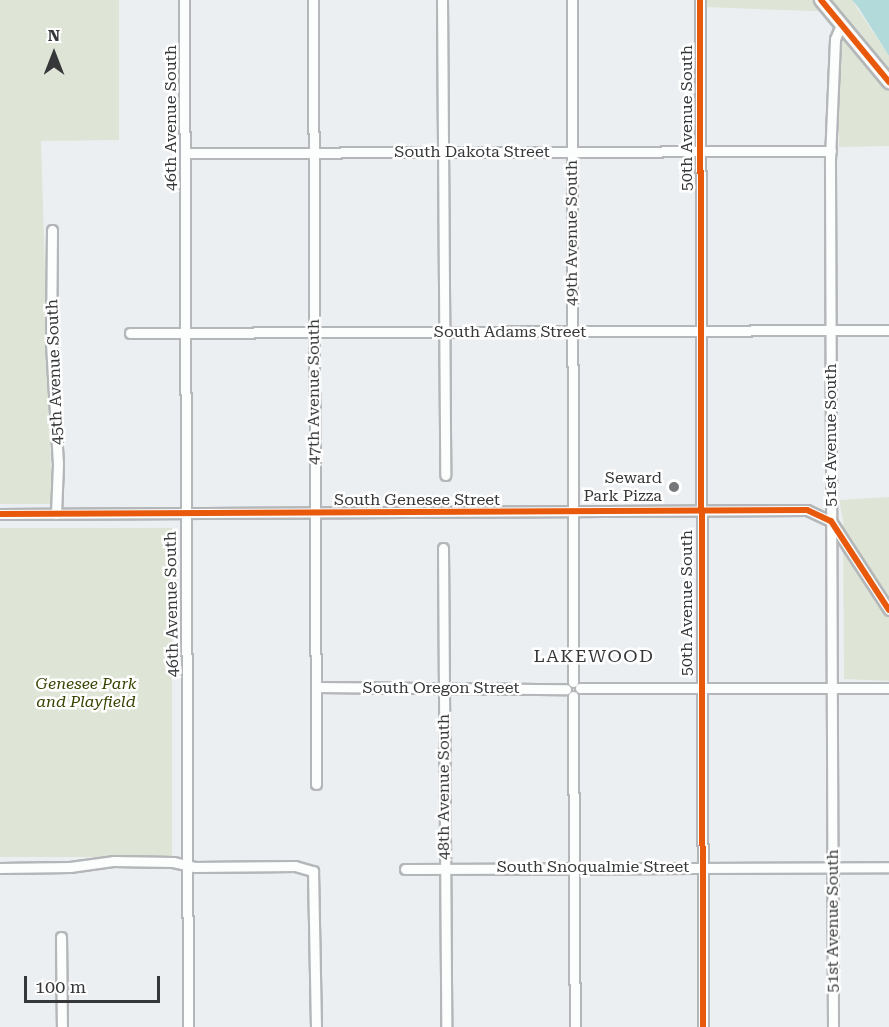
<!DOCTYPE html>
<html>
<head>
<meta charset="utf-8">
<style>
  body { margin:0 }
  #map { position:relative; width:889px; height:1027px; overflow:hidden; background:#eceff2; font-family:"Roboto Serif",serif }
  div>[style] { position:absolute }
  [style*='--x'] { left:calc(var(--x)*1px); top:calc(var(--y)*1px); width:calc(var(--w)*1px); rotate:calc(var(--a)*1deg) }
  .green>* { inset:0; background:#dee5d6; transform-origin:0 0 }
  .water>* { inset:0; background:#b3dada }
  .roads { filter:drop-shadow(2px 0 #b4b7b9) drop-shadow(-2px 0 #b4b7b9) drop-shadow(0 2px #b4b7b9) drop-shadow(0 -2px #b4b7b9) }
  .minor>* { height:9px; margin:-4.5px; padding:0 4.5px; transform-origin:4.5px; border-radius:4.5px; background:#fcfdfd }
  .major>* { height:12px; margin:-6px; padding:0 6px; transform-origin:6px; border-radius:6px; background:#fcfdfd }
  .cycleway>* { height:6px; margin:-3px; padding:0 3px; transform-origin:3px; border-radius:3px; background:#e8590c }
  .dots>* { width:16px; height:16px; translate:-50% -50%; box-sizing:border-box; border:3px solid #fff; border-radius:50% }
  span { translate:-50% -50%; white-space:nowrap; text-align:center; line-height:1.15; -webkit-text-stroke:5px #fff; paint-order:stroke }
  .street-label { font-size:16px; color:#353739 }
  .poi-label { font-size:16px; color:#353739 }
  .right { translate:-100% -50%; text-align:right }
  .park-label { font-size:16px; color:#374301; font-style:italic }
  .neighbourhood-label { font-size:18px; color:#353739; letter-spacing:1.5px }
  .north { position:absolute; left:24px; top:24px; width:60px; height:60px; -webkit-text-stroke:4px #fff; paint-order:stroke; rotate:0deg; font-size:16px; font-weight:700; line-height:24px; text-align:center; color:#353739 }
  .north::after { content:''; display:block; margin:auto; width:21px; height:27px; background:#353739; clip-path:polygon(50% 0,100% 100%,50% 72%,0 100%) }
  .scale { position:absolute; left:24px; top:976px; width:136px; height:27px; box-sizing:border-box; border:3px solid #353739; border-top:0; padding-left:8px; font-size:18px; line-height:21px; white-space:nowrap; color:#353739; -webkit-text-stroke:4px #fff; paint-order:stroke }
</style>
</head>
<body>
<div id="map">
  <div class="green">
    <div style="clip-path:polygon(0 0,119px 0,119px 140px,41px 141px,52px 504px,0 504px)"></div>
    <div style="clip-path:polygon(704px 0,852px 0,889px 56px,889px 146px,839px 147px,839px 12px,704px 7px)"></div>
    <div style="clip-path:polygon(889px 497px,889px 681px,844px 679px,843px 520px,839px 500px)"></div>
    <div style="left:172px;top:528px;width:329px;height:172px;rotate:90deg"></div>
  </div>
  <div class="water">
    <div style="clip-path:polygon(852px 0,889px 0,889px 56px,858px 7px)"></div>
  </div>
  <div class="roads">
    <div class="minor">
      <div style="--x:184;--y:0;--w:1027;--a:89.78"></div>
      <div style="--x:313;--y:0;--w:784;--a:89.78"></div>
      <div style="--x:442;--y:0;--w:475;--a:89.6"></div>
      <div style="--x:572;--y:0;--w:682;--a:89.92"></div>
      <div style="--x:700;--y:0;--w:1027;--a:89.83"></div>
      <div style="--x:185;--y:153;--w:646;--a:-0.18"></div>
      <div style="--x:52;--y:230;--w:113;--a:90.5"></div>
      <div style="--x:51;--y:343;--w:121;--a:86.7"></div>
      <div style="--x:58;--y:464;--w:50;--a:92.3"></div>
      <div style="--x:130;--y:333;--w:759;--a:-0.23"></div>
      <div style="--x:0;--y:514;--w:807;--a:-0.28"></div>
      <div style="--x:807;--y:510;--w:26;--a:25"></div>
      <div style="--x:831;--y:521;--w:106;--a:56.9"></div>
      <div style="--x:443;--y:548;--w:479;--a:89.6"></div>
      <div style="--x:316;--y:687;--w:250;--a:0.5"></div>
      <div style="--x:580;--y:688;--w:309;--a:0"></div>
      <div style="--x:573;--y:696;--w:331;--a:89.7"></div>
      <div style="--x:0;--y:868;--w:70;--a:-0.8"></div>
      <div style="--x:70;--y:867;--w:43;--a:-7.9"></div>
      <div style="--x:113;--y:861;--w:60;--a:1"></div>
      <div style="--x:173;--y:862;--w:22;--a:13"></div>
      <div style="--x:194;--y:867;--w:101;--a:-0.6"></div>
      <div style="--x:295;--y:866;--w:19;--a:16"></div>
      <div style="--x:313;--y:871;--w:156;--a:88.9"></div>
      <div style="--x:405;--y:869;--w:484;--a:-0.2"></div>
      <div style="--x:61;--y:937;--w:90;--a:89.4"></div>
      <div style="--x:833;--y:1027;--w:868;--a:-90.2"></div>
      <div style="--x:830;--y:159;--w:120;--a:-87.6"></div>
      <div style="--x:835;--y:39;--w:15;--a:-67"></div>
    </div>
    <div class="major">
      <div style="--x:821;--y:0;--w:107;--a:50.3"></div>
    </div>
  </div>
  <div class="cycleway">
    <div style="--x:700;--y:0;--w:1027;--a:89.83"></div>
    <div style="--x:821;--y:0;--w:107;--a:50.3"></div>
    <div style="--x:0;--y:514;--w:807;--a:-0.28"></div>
    <div style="--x:807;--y:510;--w:26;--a:25"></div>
    <div style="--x:831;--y:521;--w:106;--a:56.9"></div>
  </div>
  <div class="dots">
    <div style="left:674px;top:487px;background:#75777a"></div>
  </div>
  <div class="street-label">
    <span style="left:171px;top:118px;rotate:-90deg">46th Avenue South</span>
    <span style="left:687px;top:118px;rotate:-90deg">50th Avenue South</span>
    <span style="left:472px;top:152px">South Dakota Street</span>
    <span style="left:572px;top:233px;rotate:-90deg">49th Avenue South</span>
    <span style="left:510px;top:332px">South Adams Street</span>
    <span style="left:55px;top:372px;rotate:-92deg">45th Avenue South</span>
    <span style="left:314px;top:392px;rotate:-90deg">47th Avenue South</span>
    <span style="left:831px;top:435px;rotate:-90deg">51st Avenue South</span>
    <span style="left:417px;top:500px">South Genesee Street</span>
    <span style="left:687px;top:603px;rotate:-90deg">50th Avenue South</span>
    <span style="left:172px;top:604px;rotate:-91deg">46th Avenue South</span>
    <span style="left:441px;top:688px">South Oregon Street</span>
    <span style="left:444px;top:787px;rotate:-90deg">48th Avenue South</span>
    <span style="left:593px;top:867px">South Snoqualmie Street</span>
    <span style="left:833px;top:921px;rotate:-90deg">51st Avenue South</span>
  </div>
  <div class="poi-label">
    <span class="right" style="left:662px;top:487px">Seward<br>Park Pizza</span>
  </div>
  <div class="park-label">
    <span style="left:86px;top:693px">Genesee Park<br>and Playfield</span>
  </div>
  <div class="neighbourhood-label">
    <span style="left:594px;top:656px">LAKEWOOD</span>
  </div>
  <div class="north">N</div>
  <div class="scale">100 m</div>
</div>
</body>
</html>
